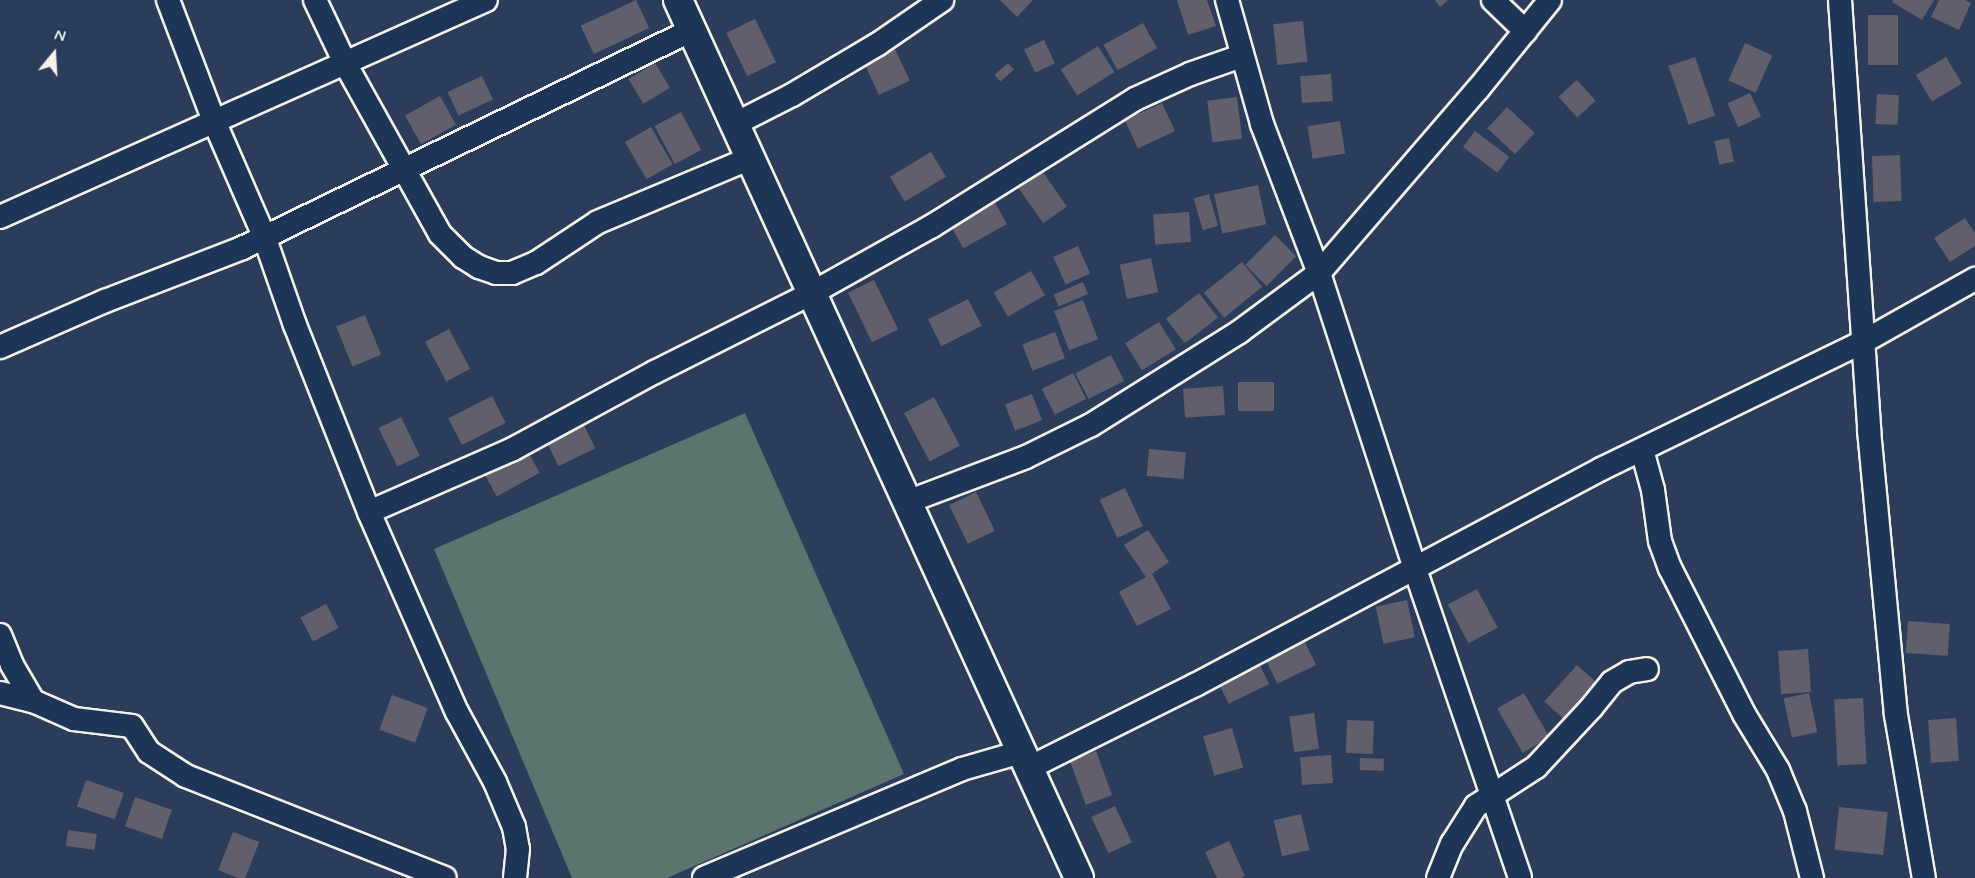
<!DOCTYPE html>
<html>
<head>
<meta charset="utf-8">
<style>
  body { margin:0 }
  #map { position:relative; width:1975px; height:878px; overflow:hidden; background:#2b3d5b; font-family:Mynerve,sans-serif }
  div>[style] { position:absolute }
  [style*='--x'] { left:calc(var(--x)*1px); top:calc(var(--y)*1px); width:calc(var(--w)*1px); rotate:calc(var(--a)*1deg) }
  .green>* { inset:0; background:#5c736e }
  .building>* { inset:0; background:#615f6c; transform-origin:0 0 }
  .roads { filter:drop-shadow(2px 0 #f4f1e8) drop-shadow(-2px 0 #f4f1e8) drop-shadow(0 2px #f4f1e8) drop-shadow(0 -2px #f4f1e8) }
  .minor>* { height:22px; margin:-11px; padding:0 11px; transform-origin:11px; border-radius:11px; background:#1d3557 }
  .major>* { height:28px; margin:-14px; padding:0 14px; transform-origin:14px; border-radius:14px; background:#1d3557 }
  span { translate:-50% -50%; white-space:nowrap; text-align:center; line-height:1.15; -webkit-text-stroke:4.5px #1d3557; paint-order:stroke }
  .north { position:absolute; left:24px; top:24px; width:60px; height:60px; -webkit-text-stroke:4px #1d3557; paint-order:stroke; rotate:18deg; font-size:16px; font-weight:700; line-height:24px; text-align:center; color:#f4f1e8 }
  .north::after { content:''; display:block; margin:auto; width:21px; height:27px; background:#f4f1e8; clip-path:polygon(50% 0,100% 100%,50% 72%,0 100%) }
</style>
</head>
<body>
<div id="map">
  <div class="green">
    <div style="clip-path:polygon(745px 413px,904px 774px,667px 878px,572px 878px,434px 549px)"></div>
  </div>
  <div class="building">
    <div style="left:636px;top:0;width:31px;height:61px;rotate:65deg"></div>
    <div style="clip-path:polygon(1000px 0,1033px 0,1017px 17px)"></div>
    <div style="clip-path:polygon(1177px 0,1207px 0,1216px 26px,1188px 35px)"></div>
    <div style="clip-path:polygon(1435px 0,1448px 0,1440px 7px)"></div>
    <div style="clip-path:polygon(1893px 0,1934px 0,1922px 20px,1892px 2px)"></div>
    <div style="clip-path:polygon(1939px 0,1965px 0,1971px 3px,1959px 30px,1931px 17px)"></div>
    <div style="left:1868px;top:15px;width:30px;height:50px"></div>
    <div style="left:755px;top:19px;width:48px;height:32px;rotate:64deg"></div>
    <div style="left:1303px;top:21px;width:41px;height:30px;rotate:84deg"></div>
    <div style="left:1143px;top:23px;width:29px;height:45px;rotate:61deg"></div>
    <div style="left:1044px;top:40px;width:26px;height:22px;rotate:65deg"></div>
    <div style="left:1745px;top:43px;width:30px;height:41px;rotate:24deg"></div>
    <div style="left:1098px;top:46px;width:31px;height:44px;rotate:58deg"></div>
    <div style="left:895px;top:49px;width:35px;height:34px;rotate:65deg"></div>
    <div style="left:1695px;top:57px;width:62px;height:28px;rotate:71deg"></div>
    <div style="left:1946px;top:57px;width:31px;height:35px;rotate:59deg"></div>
    <div style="left:655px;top:63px;width:29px;height:31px;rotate:59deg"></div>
    <div style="left:1008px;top:63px;width:9px;height:18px;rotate:49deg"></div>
    <div style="left:1331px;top:74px;width:27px;height:31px;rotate:86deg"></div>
    <div style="left:482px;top:76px;width:26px;height:38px;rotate:65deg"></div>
    <div style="left:1577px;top:80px;width:28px;height:25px;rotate:48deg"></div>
    <div style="left:1750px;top:93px;width:26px;height:25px;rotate:65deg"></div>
    <div style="left:1877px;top:94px;width:22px;height:30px;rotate:3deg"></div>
    <div style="left:440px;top:96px;width:33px;height:40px;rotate:61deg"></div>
    <div style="left:1237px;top:97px;width:42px;height:30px;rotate:83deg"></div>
    <div style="left:1162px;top:103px;width:31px;height:41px;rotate:65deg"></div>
    <div style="left:1507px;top:107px;width:38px;height:29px;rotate:43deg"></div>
    <div style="left:681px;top:112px;width:43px;height:30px;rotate:62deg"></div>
    <div style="left:1340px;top:121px;width:33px;height:33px;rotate:81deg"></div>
    <div style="left:651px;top:127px;width:43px;height:30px;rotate:60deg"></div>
    <div style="left:1475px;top:131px;width:43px;height:20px;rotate:37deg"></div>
    <div style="left:1729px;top:138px;width:24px;height:15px;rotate:78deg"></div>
    <div style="left:931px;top:152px;width:29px;height:48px;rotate:59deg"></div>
    <div style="left:1900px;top:155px;width:46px;height:28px;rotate:88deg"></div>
    <div style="left:1040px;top:168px;width:47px;height:29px;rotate:55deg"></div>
    <div style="left:1258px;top:185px;width:40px;height:45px;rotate:78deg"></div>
    <div style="left:1209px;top:194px;width:33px;height:16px;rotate:74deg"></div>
    <div style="left:992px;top:197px;width:31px;height:50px;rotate:61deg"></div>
    <div style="left:1189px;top:212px;width:30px;height:36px;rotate:86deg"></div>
    <div style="clip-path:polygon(1965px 218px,1975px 233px,1975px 246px,1950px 262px,1934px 238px)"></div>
    <div style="left:1275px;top:235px;width:30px;height:42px;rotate:45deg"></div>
    <div style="left:1078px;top:246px;width:30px;height:27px;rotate:66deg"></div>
    <div style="left:1151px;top:258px;width:35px;height:32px;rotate:78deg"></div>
    <div style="left:1242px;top:262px;width:32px;height:49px;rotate:51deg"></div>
    <div style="left:1031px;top:271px;width:28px;height:43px;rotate:60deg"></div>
    <div style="left:874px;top:280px;width:55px;height:29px;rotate:64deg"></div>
    <div style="left:1083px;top:282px;width:13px;height:32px;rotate:67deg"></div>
    <div style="left:1199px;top:293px;width:31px;height:42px;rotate:52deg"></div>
    <div style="left:968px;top:299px;width:30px;height:45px;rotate:63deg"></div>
    <div style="left:1083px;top:300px;width:42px;height:31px;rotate:69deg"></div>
    <div style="left:365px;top:315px;width:43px;height:31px;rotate:68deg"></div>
    <div style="left:1159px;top:322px;width:32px;height:40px;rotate:58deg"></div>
    <div style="left:449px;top:329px;width:45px;height:27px;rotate:62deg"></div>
    <div style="left:1055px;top:332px;width:28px;height:35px;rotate:69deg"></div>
    <div style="left:1111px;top:355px;width:29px;height:40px;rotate:63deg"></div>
    <div style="left:1073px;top:373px;width:29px;height:35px;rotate:63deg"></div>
    <div style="left:1238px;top:382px;width:36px;height:29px"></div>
    <div style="left:1223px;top:386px;width:29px;height:40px;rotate:86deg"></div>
    <div style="left:1032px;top:394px;width:28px;height:29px;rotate:69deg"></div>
    <div style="left:492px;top:396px;width:30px;height:49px;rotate:63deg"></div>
    <div style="left:934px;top:397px;width:55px;height:34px;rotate:62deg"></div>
    <div style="left:401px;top:417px;width:43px;height:25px;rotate:64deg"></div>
    <div style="left:583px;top:423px;width:28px;height:41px;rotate:64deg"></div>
    <div style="left:1149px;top:449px;width:37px;height:27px;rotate:5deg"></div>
    <div style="left:527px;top:450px;width:26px;height:49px;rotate:61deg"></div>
    <div style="left:1125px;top:488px;width:42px;height:28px;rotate:65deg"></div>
    <div style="left:976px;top:492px;width:43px;height:30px;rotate:64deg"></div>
    <div style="clip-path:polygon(1148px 530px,1169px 562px,1152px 574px,1171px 609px,1137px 626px,1119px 592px,1146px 577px,1124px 545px)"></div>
    <div style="left:1477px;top:589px;width:44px;height:33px;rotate:62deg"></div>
    <div style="left:1407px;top:600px;width:38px;height:32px;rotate:78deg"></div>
    <div style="left:326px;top:604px;width:27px;height:29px;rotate:62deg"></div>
    <div style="left:1908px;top:621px;width:42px;height:32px;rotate:4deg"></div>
    <div style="left:1303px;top:638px;width:30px;height:43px;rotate:64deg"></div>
    <div style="left:1808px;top:649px;width:43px;height:30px;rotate:86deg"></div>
    <div style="left:1256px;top:657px;width:30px;height:45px;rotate:64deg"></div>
    <div style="left:1577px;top:665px;width:28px;height:49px;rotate:42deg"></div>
    <div style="left:1524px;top:693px;width:51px;height:31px;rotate:60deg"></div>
    <div style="left:1809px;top:693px;width:40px;height:26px;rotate:78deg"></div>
    <div style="left:392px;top:695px;width:38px;height:37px;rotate:20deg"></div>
    <div style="left:1863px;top:698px;width:66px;height:29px;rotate:87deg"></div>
    <div style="left:1314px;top:713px;width:36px;height:25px;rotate:82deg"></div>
    <div style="left:1956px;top:718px;width:43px;height:28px;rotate:86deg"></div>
    <div style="left:1347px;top:720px;width:27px;height:33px;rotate:2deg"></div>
    <div style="left:1232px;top:728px;width:41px;height:30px;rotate:74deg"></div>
    <div style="left:1096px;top:751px;width:47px;height:28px;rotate:70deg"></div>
    <div style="left:1331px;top:755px;width:28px;height:31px;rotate:86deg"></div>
    <div style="left:1360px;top:758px;width:24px;height:12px;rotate:2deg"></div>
    <div style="left:86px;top:780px;width:40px;height:28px;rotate:19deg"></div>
    <div style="left:135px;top:797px;width:39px;height:31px;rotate:19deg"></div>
    <div style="left:1115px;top:806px;width:40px;height:26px;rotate:65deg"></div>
    <div style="left:1839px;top:807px;width:49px;height:43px;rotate:6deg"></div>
    <div style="left:1301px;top:814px;width:37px;height:28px;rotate:77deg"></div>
    <div style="left:68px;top:830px;width:29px;height:16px;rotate:8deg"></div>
    <div style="left:233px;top:832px;width:28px;height:41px;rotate:21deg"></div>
    <div style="clip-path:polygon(1229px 841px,1245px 876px,1241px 878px,1217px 878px,1205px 852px)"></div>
  </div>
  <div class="roads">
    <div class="minor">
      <div style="--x:168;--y:0;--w:129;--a:69.2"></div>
      <div style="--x:214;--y:121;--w:125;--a:66.5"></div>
      <div style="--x:264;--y:236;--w:94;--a:70.8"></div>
      <div style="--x:295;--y:325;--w:201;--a:68.4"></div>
      <div style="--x:369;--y:512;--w:219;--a:66.3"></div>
      <div style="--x:457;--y:712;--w:80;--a:61.5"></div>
      <div style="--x:495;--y:782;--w:49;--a:67.1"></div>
      <div style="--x:514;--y:827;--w:22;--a:80"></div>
      <div style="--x:518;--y:849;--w:29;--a:96"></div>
      <div style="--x:315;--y:0;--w:72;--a:64.5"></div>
      <div style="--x:346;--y:65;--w:193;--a:60.9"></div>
      <div style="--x:440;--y:234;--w:33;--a:45"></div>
      <div style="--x:463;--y:257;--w:19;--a:32"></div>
      <div style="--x:479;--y:267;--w:18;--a:19"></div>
      <div style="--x:496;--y:273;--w:16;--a:0"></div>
      <div style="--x:512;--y:273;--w:26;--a:-23"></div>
      <div style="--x:536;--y:263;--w:74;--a:-33.5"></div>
      <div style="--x:598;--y:222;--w:166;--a:-22.7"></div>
      <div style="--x:1227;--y:0;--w:129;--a:74.2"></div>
      <div style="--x:1262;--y:124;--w:160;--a:69.1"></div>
      <div style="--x:1319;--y:273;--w:311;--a:72"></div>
      <div style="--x:1415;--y:569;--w:326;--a:71.2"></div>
      <div style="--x:1493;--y:0;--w:45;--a:44.1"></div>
      <div style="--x:1840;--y:0;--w:431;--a:86.1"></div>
      <div style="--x:1869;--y:430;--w:286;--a:84.6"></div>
      <div style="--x:1896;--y:715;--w:165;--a:80.3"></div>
      <div style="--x:735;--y:124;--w:64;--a:-27"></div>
      <div style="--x:792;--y:95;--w:100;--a:-30.7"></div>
      <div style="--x:878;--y:44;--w:78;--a:-34.5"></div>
      <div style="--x:0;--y:217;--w:532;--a:-24.06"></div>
      <div style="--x:0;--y:347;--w:115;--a:-23.7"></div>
      <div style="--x:105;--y:301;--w:147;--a:-21.1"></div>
      <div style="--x:242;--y:248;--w:500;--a:-25.85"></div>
      <div style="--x:1642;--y:450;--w:41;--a:74.6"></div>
      <div style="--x:1653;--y:490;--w:51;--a:82.2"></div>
      <div style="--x:1660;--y:541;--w:29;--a:70"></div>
      <div style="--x:1670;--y:568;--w:164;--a:63.1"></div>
      <div style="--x:1744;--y:714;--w:66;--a:58.7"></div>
      <div style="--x:1778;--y:770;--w:44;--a:67.5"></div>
      <div style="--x:1795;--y:811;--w:69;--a:75.8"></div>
      <div style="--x:907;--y:502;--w:127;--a:-20.7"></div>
      <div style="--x:1026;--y:457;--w:72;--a:-26.2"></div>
      <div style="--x:1091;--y:425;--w:175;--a:-32.1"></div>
      <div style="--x:1239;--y:332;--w:99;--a:-36.4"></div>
      <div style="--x:1319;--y:273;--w:243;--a:-49.2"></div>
      <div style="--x:1478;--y:89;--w:114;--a:-51"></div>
      <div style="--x:369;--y:512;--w:157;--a:-23.6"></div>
      <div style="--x:513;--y:449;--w:162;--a:-28.5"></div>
      <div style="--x:655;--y:372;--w:176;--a:-26.7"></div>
      <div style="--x:812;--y:293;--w:137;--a:-29.2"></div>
      <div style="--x:932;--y:226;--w:239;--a:-32"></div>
      <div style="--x:1135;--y:99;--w:60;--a:-24.4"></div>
      <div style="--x:1190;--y:74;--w:54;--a:-19.4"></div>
      <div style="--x:0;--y:635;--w:32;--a:68"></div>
      <div style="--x:12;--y:665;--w:42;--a:59.7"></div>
      <div style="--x:33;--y:701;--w:45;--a:23.7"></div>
      <div style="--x:74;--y:719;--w:58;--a:6.9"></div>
      <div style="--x:132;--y:726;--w:31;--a:57"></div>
      <div style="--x:149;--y:752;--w:44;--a:33"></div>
      <div style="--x:186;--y:776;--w:278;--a:21.5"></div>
      <div style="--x:0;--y:693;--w:34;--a:14"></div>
      <div style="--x:1029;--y:768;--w:186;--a:-26.6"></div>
      <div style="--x:1195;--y:685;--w:460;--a:-28"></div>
      <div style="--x:1601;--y:469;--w:291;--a:-25.9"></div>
      <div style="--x:1863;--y:342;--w:129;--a:-29.4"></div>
      <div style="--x:704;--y:878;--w:280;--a:-22.9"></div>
      <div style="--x:962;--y:769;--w:61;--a:-16.1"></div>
      <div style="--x:1438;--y:878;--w:37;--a:-68"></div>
      <div style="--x:1452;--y:844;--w:45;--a:-57.7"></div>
      <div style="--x:1476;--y:806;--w:72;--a:-33"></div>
      <div style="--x:1536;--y:767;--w:81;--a:-47"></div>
      <div style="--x:1591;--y:708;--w:33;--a:-51"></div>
      <div style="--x:1612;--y:682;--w:20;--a:-30"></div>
      <div style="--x:1629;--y:672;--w:18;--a:-9"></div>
    </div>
    <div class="major">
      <div style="--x:678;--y:0;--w:965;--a:65.45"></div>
    </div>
  </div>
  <div class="north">N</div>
</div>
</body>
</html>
